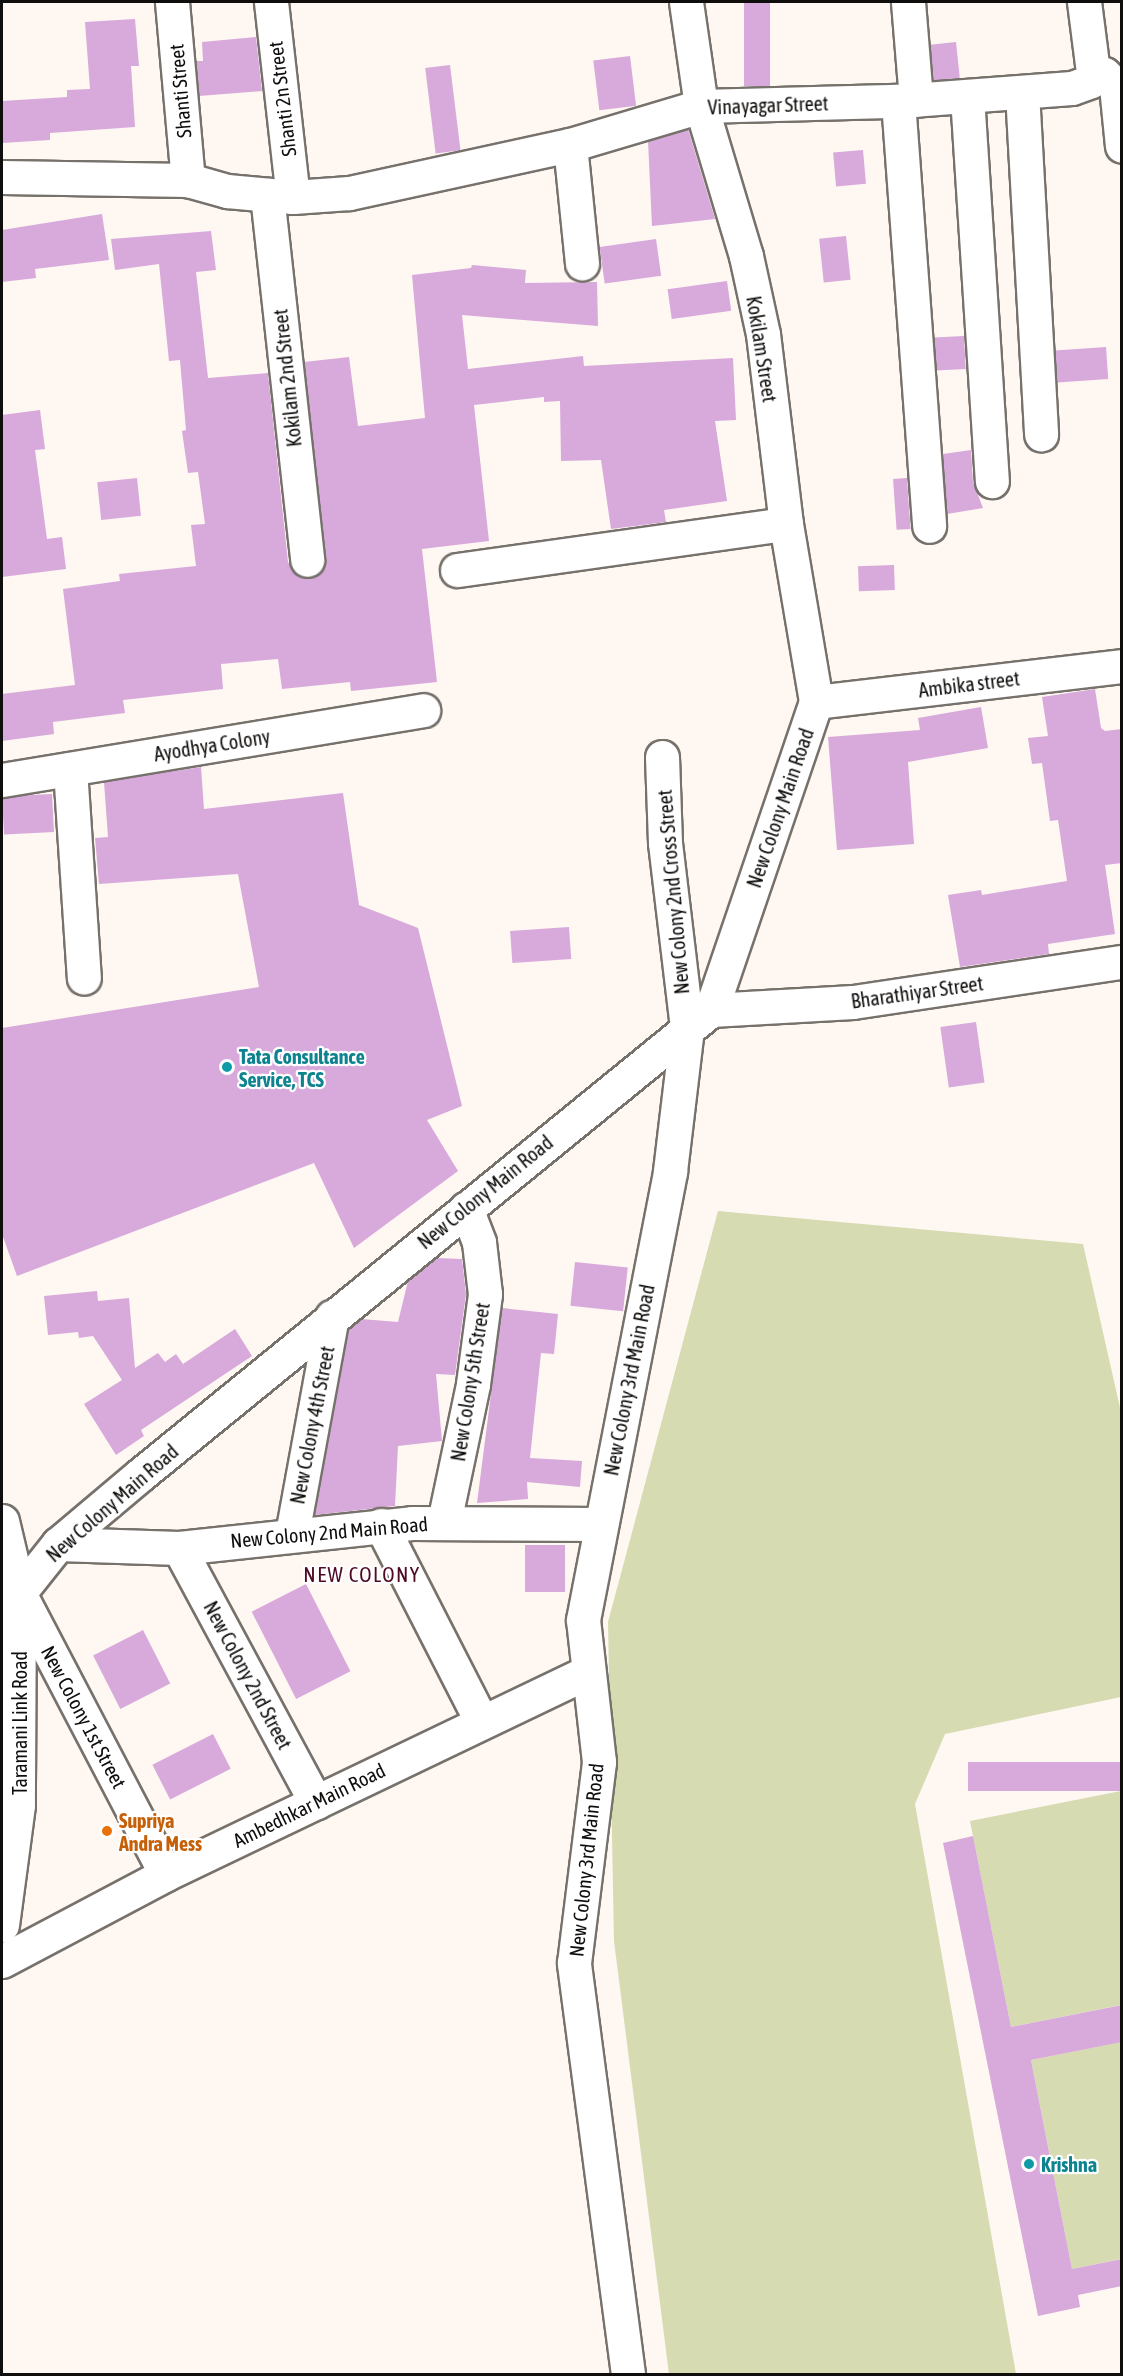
<!DOCTYPE html>
<html>
<head>
<meta charset="utf-8">
<style>
  body { margin:0 }
  #map { position:relative; width:1123px; height:2376px; overflow:hidden; background:#fef7f2; font-family:"Asap Condensed",sans-serif }
  div>[style] { position:absolute }
  [style*='--x'] { left:calc(var(--x)*1px); top:calc(var(--y)*1px); width:calc(var(--w)*1px); rotate:calc(var(--a)*1deg) }
  .green>* { inset:0; background:#d6dbb1 }
  .building>* { inset:0; background:#d8a9db; transform-origin:0 0 }
  .roads { filter:drop-shadow(2px 0 #77716c) drop-shadow(-2px 0 #77716c) drop-shadow(0 2px #77716c) drop-shadow(0 -2px #77716c) }
  .street>* { height:33px; margin:-16.5px; padding:0 16.5px; transform-origin:16.5px; border-radius:16.5px; background:#fff }
  .secondary>* { height:33px; margin:-16.5px; padding:0 16.5px; transform-origin:16.5px; border-radius:16.5px; background:#fff }
  .primary>* { height:33px; margin:-16.5px; padding:0 16.5px; transform-origin:16.5px; border-radius:16.5px; background:#fff }
  .dots>* { width:16px; height:16px; translate:-50% -50%; box-sizing:border-box; border:3px solid #fff; border-radius:50% }
  span { translate:-50% -50%; white-space:nowrap; text-align:center; line-height:1.15; -webkit-text-stroke:4.5px #fff; paint-order:stroke }
  .street-label { font-size:20px; color:#100e0c }
  .culture-label { font-size:20px; color:#0d838f; font-weight:700 }
  .left { translate:0 -50%; text-align:left }
  .food-label { font-size:20px; color:#c56008; font-weight:700 }
  .neighbourhood-label { font-size:21px; color:#4e0a25; letter-spacing:1.5px }
  .frame { position:absolute; inset:0; border:3px solid #100e0c; pointer-events:none }
</style>
</head>
<body>
<div id="map">
  <div class="green">
    <div style="clip-path:polygon(718px 1211px,1083px 1244px,1121px 1412px,1121px 1697px,945px 1734px,915px 1804px,1016px 2374px,669px 2374px,614px 1941px,608px 1622px)"></div>
    <div style="clip-path:polygon(1121px 1791px,1121px 2005px,1011px 2027px,970px 1821px)"></div>
    <div style="clip-path:polygon(1121px 2042px,1121px 2259px,1072px 2269px,1031px 2060px)"></div>
  </div>
  <div class="building">
    <div style="left:744px;top:2px;width:26px;height:84px"></div>
    <div style="clip-path:polygon(135px 19px,139px 66px,131px 66px,135px 127px,50px 133px,50px 140px,2px 143px,2px 101px,67px 97px,67px 90px,90px 89px,85px 22px)"></div>
    <div style="clip-path:polygon(256px 37px,262px 91px,199px 96px,196px 61px,203px 61px,202px 42px)"></div>
    <div style="left:956px;top:42px;width:36px;height:26px;rotate:84deg"></div>
    <div style="left:630px;top:56px;width:50px;height:37px;rotate:83deg"></div>
    <div style="left:450px;top:65px;width:86px;height:25px;rotate:83deg"></div>
    <div style="clip-path:polygon(688px 129px,715px 219px,652px 226px,648px 141px)"></div>
    <div style="left:863px;top:150px;width:34px;height:30px;rotate:85deg"></div>
    <div style="clip-path:polygon(102px 214px,109px 260px,35px 269px,36px 278px,2px 282px,2px 230px)"></div>
    <div style="clip-path:polygon(211px 231px,216px 270px,196px 272px,208px 378px,268px 373px,288px 562px,299px 577px,318px 575px,326px 558px,304px 362px,349px 357px,358px 426px,425px 418px,412px 275px,471px 268px,472px 265px,526px 270px,525px 283px,597px 282px,598px 326px,462px 315px,468px 369px,583px 356px,584px 366px,733px 358px,736px 420px,715px 421px,727px 501px,664px 510px,666px 522px,611px 529px,601px 460px,561px 461px,560px 401px,544px 402px,544px 397px,474px 405px,489px 541px,422px 549px,437px 682px,351px 691px,350px 682px,282px 689px,278px 659px,221px 664px,223px 689px,123px 700px,125px 713px,53px 722px,54px 734px,2px 741px,2px 694px,75px 685px,63px 589px,120px 581px,119px 574px,196px 566px,191px 525px,205px 524px,198px 472px,188px 473px,182px 431px,186px 430px,180px 360px,169px 361px,159px 264px,115px 270px,111px 239px)"></div>
    <div style="left:846px;top:236px;width:44px;height:27px;rotate:84deg"></div>
    <div style="left:656px;top:239px;width:37px;height:57px;rotate:82deg"></div>
    <div style="left:727px;top:281px;width:30px;height:60px;rotate:82deg"></div>
    <div style="left:964px;top:336px;width:33px;height:30px;rotate:87deg"></div>
    <div style="left:1106px;top:347px;width:32px;height:51px;rotate:86deg"></div>
    <div style="clip-path:polygon(40px 410px,45px 449px,35px 450px,47px 539px,62px 537px,66px 569px,2px 577px,2px 415px)"></div>
    <div style="clip-path:polygon(971px 450px,973px 482px,983px 508px,947px 514px,943px 454px)"></div>
    <div style="left:137px;top:478px;width:38px;height:40px;rotate:84deg"></div>
    <div style="left:907px;top:478px;width:51px;height:14px;rotate:86deg"></div>
    <div style="left:894px;top:565px;width:25px;height:36px;rotate:88deg"></div>
    <div style="clip-path:polygon(1095px 689px,1101px 728px,1105px 731px,1122px 729px,1122px 863px,1105px 865px,1115px 934px,1048px 944px,1049px 954px,960px 967px,948px 895px,981px 890px,982px 895px,1067px 881px,1058px 820px,1050px 821px,1042px 763px,1032px 764px,1028px 738px,1048px 736px,1042px 697px)"></div>
    <div style="clip-path:polygon(981px 707px,988px 748px,908px 762px,914px 844px,837px 850px,828px 737px,920px 730px,918px 718px)"></div>
    <div style="clip-path:polygon(201px 767px,204px 809px,343px 793px,359px 905px,418px 928px,462px 1106px,427px 1120px,458px 1171px,354px 1248px,314px 1163px,17px 1276px,2px 1234px,2px 1028px,259px 987px,238px 874px,99px 884px,95px 838px,108px 837px,104px 782px)"></div>
    <div style="left:52px;top:794px;width:38px;height:50px;rotate:87deg"></div>
    <div style="left:569px;top:927px;width:32px;height:59px;rotate:86deg"></div>
    <div style="left:976px;top:1022px;width:61px;height:36px;rotate:82deg"></div>
    <div style="clip-path:polygon(436px 1258px,462px 1259px,466px 1294px,455px 1375px,436px 1374px,442px 1441px,398px 1446px,395px 1506px,315px 1515px,349px 1329px,361px 1319px,398px 1322px,408px 1281px)"></div>
    <div style="left:575px;top:1262px;width:53px;height:44px;rotate:6deg"></div>
    <div style="clip-path:polygon(97px 1291px,98px 1301px,129px 1298px,135px 1368px,158px 1353px,165px 1362px,176px 1354px,183px 1364px,235px 1329px,252px 1356px,141px 1430px,144px 1436px,116px 1455px,84px 1404px,122px 1380px,93px 1336px,79px 1338px,78px 1332px,48px 1335px,44px 1296px)"></div>
    <div style="clip-path:polygon(502px 1308px,558px 1314px,554px 1354px,541px 1353px,530px 1458px,582px 1461px,580px 1487px,527px 1482px,528px 1499px,477px 1503px)"></div>
    <div style="left:525px;top:1545px;width:40px;height:47px"></div>
    <div style="left:306px;top:1584px;width:98px;height:61px;rotate:63deg"></div>
    <div style="left:143px;top:1630px;width:60px;height:56px;rotate:63deg"></div>
    <div style="left:213px;top:1734px;width:39px;height:68px;rotate:63deg"></div>
    <div style="left:1122px;top:1762px;width:29px;height:154px;rotate:90deg"></div>
    <div style="clip-path:polygon(973px 1836px,1011px 2027px,1122px 2005px,1122px 2042px,1031px 2060px,1072px 2269px,1122px 2259px,1122px 2286px,1078px 2295px,1080px 2307px,1038px 2316px,943px 1843px)"></div>
  </div>
  <div class="roads">
    <div class="street">
      <div style="--x:172;--y:2;--w:179;--a:84.9"></div>
      <div style="--x:271;--y:2;--w:196;--a:83.6"></div>
      <div style="--x:686;--y:2;--w:105;--a:81.8"></div>
      <div style="--x:701;--y:106;--w:157;--a:73.3"></div>
      <div style="--x:746;--y:256;--w:80;--a:77.7"></div>
      <div style="--x:763;--y:334;--w:191;--a:83.1"></div>
      <div style="--x:786;--y:524;--w:181;--a:80.4"></div>
      <div style="--x:908;--y:2;--w:98;--a:85.3"></div>
      <div style="--x:1093;--y:72;--w:11;--a:10"></div>
      <div style="--x:1104;--y:74;--w:17;--a:45"></div>
      <div style="--x:1116;--y:86;--w:60;--a:84.3"></div>
      <div style="--x:1022;--y:92;--w:343;--a:86.8"></div>
      <div style="--x:967;--y:96;--w:386;--a:86.3"></div>
      <div style="--x:898;--y:101;--w:426;--a:85.8"></div>
      <div style="--x:570;--y:145;--w:119;--a:84.2"></div>
      <div style="--x:2;--y:177;--w:186;--a:0.9"></div>
      <div style="--x:188;--y:180;--w:41;--a:15.8"></div>
      <div style="--x:227;--y:191;--w:66;--a:5.2"></div>
      <div style="--x:293;--y:197;--w:56;--a:-4.1"></div>
      <div style="--x:349;--y:193;--w:226;--a:-12.3"></div>
      <div style="--x:570;--y:145;--w:137;--a:-16.6"></div>
      <div style="--x:701;--y:106;--w:197;--a:-1.5"></div>
      <div style="--x:898;--y:101;--w:174;--a:-4.3"></div>
      <div style="--x:1072;--y:88;--w:20;--a:-20"></div>
      <div style="--x:1091;--y:81;--w:9;--a:-77"></div>
      <div style="--x:1093;--y:72;--w:71;--a:-97.3"></div>
      <div style="--x:267;--y:195;--w:367;--a:83.7"></div>
      <div style="--x:457;--y:570;--w:332;--a:-8"></div>
      <div style="--x:662;--y:757;--w:86;--a:88"></div>
      <div style="--x:665;--y:843;--w:186;--a:83.2"></div>
      <div style="--x:70;--y:769;--w:209;--a:86.2"></div>
      <div style="--x:2;--y:780;--w:427;--a:-9.4"></div>
      <div style="--x:711;--y:1010;--w:142;--a:-3.2"></div>
      <div style="--x:853;--y:1002;--w:272;--a:-8.5"></div>
      <div style="--x:444;--y:1522;--w:141;--a:-78.1"></div>
      <div style="--x:473;--y:1384;--w:91;--a:-82.4"></div>
      <div style="--x:485;--y:1294;--w:52;--a:-96.6"></div>
      <div style="--x:479;--y:1242;--w:36;--a:-111"></div>
      <div style="--x:381;--y:1525;--w:221;--a:62.9"></div>
      <div style="--x:292;--y:1534;--w:221;--a:-79.6"></div>
      <div style="--x:58;--y:1544;--w:121;--a:1.9"></div>
      <div style="--x:179;--y:1548;--w:234;--a:-6.1"></div>
      <div style="--x:412;--y:1523;--w:189;--a:0.3"></div>
      <div style="--x:179;--y:1548;--w:289;--a:61.7"></div>
      <div style="--x:19;--y:1593;--w:317;--a:62.4"></div>
      <div style="--x:2;--y:1961;--w:186;--a:-27.9"></div>
      <div style="--x:166;--y:1874;--w:468;--a:-25.6"></div>
    </div>
    <div class="secondary">
      <div style="--x:19;--y:1593;--w:63;--a:-51.5"></div>
      <div style="--x:58;--y:1544;--w:107;--a:-40.1"></div>
      <div style="--x:140;--y:1475;--w:736;--a:-39.16"></div>
      <div style="--x:711;--y:1010;--w:325;--a:-71.2"></div>
      <div style="--x:816;--y:702;--w:308;--a:-6.7"></div>
      <div style="--x:628;--y:2374;--w:415;--a:-97.5"></div>
      <div style="--x:574;--y:1963;--w:203;--a:-82.9"></div>
      <div style="--x:599;--y:1762;--w:143;--a:-96.4"></div>
      <div style="--x:583;--y:1620;--w:457;--a:-79"></div>
      <div style="--x:670;--y:1171;--w:144;--a:-83.2"></div>
    </div>
    <div class="primary">
      <div style="--x:2;--y:1521;--w:74;--a:76.7"></div>
      <div style="--x:19;--y:1593;--w:212;--a:90.3"></div>
      <div style="--x:18;--y:1805;--w:121;--a:97.6"></div>
    </div>
  </div>
  <div class="dots">
    <div style="left:227px;top:1067px;background:#0f9aa8"></div>
    <div style="left:107px;top:1831px;background:#e8710a"></div>
    <div style="left:1029px;top:2164px;background:#0f9aa8"></div>
  </div>
  <div class="street-label">
    <span style="left:180px;top:91px;rotate:-95deg">Shanti Street</span>
    <span style="left:282px;top:99px;rotate:-97deg">Shanti 2n Street</span>
    <span style="left:768px;top:105px;rotate:-2deg">Vinayagar Street</span>
    <span style="left:762px;top:349px;rotate:81deg">Kokilam Street</span>
    <span style="left:287px;top:378px;rotate:-96deg">Kokilam 2nd Street</span>
    <span style="left:969px;top:684px;rotate:-7deg">Ambika street</span>
    <span style="left:212px;top:745px;rotate:-9deg">Ayodhya Colony</span>
    <span style="left:780px;top:808px;rotate:-71deg">New Colony Main Road</span>
    <span style="left:673px;top:892px;rotate:-95deg">New Colony 2nd Cross Street</span>
    <span style="left:917px;top:992px;rotate:-8deg">Bharathiyar Street</span>
    <span style="left:485px;top:1192px;rotate:-39deg">New Colony Main Road</span>
    <span style="left:629px;top:1380px;rotate:-79deg">New Colony 3rd Main Road</span>
    <span style="left:470px;top:1382px;rotate:-81deg">New Colony 5th Street</span>
    <span style="left:312px;top:1425px;rotate:-79deg">New Colony 4th Street</span>
    <span style="left:112px;top:1503px;rotate:-41deg">New Colony Main Road</span>
    <span style="left:329px;top:1532px;rotate:-5deg">New Colony 2nd Main Road</span>
    <span style="left:248px;top:1675px;rotate:62deg">New Colony 2nd Street</span>
    <span style="left:84px;top:1717px;rotate:62deg">New Colony 1st Street</span>
    <span style="left:19px;top:1723px;rotate:-90deg">Taramani Link Road</span>
    <span style="left:309px;top:1805px;rotate:-26deg">Ambedhkar Main Road</span>
    <span style="left:586px;top:1860px;rotate:-84deg">New Colony 3rd Main Road</span>
  </div>
  <div class="culture-label">
    <span class="left" style="left:239px;top:1068px">Tata Consultance<br>Service, TCS</span>
    <span class="left" style="left:1041px;top:2164px">Krishna</span>
  </div>
  <div class="food-label">
    <span class="left" style="left:119px;top:1832px">Supriya<br>Andra Mess</span>
  </div>
  <div class="neighbourhood-label">
    <span style="left:362px;top:1574px">NEW COLONY</span>
  </div>
  <div class="frame"></div>
</div>
</body>
</html>
